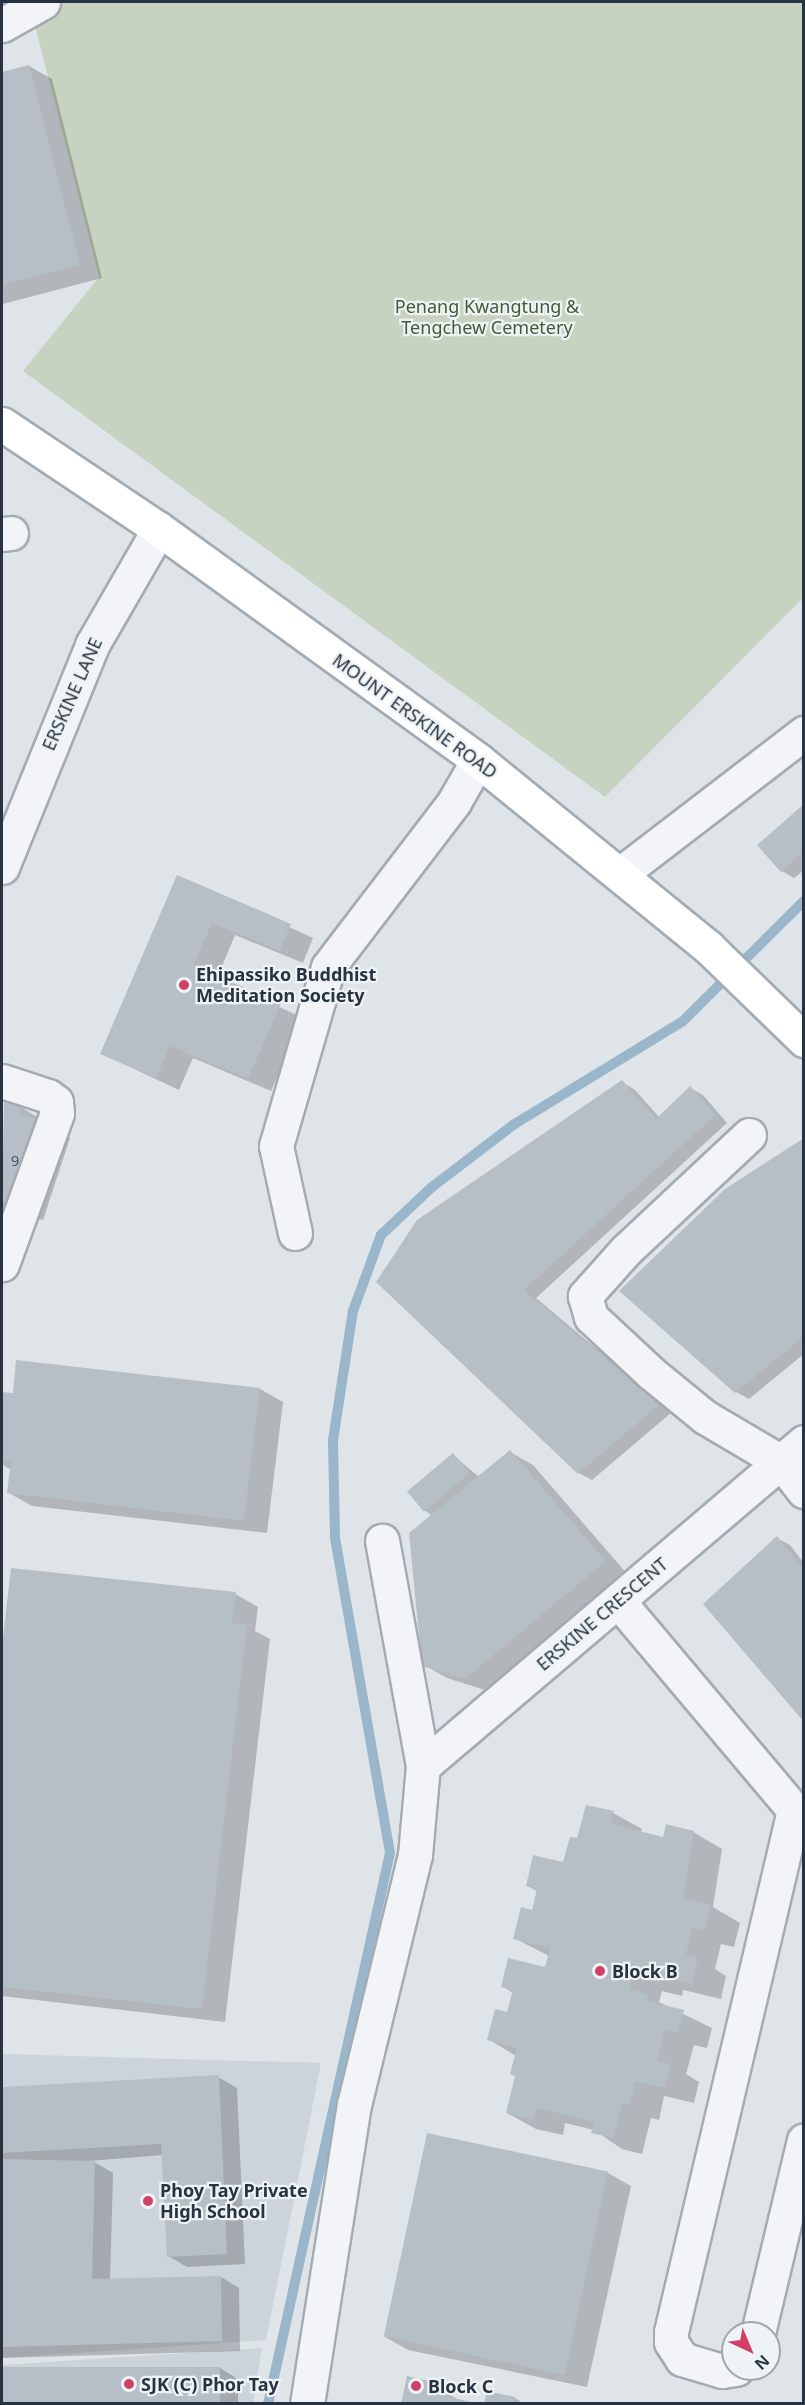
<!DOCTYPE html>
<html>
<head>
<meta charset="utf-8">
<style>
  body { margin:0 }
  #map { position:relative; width:805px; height:2405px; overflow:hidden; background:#dfe4e9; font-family:"Noto Sans",sans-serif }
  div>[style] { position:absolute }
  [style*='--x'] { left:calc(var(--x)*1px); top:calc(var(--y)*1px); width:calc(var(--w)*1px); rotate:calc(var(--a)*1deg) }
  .built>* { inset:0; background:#cdd3db }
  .green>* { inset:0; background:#c7d3c0 }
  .shadow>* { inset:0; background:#0003 }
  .stream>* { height:10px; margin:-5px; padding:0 5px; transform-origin:5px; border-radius:5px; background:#99b6ca }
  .building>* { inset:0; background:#b6bec6; transform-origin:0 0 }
  .roads { filter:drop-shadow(2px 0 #a4abb3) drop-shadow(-2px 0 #a4abb3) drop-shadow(0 2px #a4abb3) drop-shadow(0 -2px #a4abb3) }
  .minor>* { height:33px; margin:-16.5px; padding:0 16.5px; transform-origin:16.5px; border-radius:16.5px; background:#f2f4f7 }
  .major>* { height:33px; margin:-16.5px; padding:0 16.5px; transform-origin:16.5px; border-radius:16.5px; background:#fff }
  .dots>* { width:16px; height:16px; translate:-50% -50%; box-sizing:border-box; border:3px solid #eef3f6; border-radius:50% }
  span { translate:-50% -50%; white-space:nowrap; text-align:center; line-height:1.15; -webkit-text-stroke:4.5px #eef3f6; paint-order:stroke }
  .number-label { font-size:15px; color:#4b5662 }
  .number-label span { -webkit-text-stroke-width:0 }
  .park-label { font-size:18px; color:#415c34 }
  .street-label { font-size:18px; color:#273340 }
  .poi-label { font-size:18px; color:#273340; font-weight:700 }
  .left { translate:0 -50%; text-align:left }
  .frame { position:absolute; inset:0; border:3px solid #273340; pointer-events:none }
  .north { position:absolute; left:721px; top:2321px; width:60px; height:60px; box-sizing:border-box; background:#eef3f6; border:2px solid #9ea6ad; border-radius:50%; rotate:136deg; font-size:16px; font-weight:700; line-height:24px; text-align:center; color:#273340 }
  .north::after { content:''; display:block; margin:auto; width:21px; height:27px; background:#d24067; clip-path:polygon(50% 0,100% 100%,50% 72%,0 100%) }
</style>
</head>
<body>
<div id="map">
  <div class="built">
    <div style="clip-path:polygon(2px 2054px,321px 2063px,266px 2340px,2px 2358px)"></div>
    <div style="clip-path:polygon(262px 2348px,253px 2403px,2px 2404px,2px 2365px)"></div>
  </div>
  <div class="green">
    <div style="clip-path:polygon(29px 2px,803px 2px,803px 598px,605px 797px,23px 371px,99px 277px)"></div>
  </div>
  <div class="shadow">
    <div style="clip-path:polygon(29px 66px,52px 79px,102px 278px,3px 304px,2px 73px)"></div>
    <div style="clip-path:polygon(804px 806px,804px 870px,794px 878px,782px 871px)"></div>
    <div style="clip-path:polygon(178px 877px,313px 938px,303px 963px,235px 935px,217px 978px,303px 1018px,271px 1091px,193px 1058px,179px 1090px,102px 1054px)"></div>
    <div style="clip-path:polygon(622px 1082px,635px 1090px,660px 1118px,690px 1088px,703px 1095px,727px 1123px,536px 1298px,672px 1412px,592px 1480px,579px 1473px,378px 1282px)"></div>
    <div style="clip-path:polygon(5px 1103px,21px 1107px,70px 1138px,43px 1220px,2px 1210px)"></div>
    <div style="clip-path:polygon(804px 1139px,804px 1354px,749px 1399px,736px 1392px)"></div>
    <div style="clip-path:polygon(18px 1361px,260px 1389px,283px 1402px,267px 1533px,32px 1506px,9px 1493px,11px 1470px,2px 1464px,2px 1393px,14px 1395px)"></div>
    <div style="clip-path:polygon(510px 1452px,533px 1465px,628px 1575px,488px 1691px,447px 1678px,424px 1665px,433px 1516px,424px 1510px,453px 1455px,479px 1477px)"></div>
    <div style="clip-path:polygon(777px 1538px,790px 1545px,804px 1563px,804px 1720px)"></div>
    <div style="clip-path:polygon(12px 1570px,235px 1594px,258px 1607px,255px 1631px,270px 1639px,225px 2022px,2px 1996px,2px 1659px)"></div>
    <div style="clip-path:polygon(613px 1813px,642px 1829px,641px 1833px,664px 1838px,693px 1832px,722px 1849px,713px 1907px,740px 1923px,734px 1947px,721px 1944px,715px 1969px,726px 1976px,721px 1999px,683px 1990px,682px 1996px,662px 1991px,659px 2002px,712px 2028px,707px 2048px,694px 2045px,686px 2074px,699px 2082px,694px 2103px,664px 2096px,659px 2120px,651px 2118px,642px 2154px,622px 2149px,594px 2130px,565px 2123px,563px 2135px,536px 2129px,507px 2113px,517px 2077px,516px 2056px,488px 2039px,508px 2014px,513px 1993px,502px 1986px,546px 1969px,549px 1956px,514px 1938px,533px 1912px,538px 1892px,528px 1886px,564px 1864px,578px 1840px)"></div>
    <div style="clip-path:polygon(218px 2077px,237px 2088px,245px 2264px,187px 2267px,168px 2256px,163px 2155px,76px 2162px,94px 2162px,113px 2173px,110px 2280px,221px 2277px,239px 2288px,240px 2351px,2px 2358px,2px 2089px)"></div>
    <div style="clip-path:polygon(428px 2135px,608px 2173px,631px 2186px,587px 2387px,408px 2350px,385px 2337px)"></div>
    <div style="clip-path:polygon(220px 2368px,238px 2379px,238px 2404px,2px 2404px,2px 2371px)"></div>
    <div style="clip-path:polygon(428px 2382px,457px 2399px,478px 2404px,403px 2404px)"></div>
    <div style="clip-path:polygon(515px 2398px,524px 2404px,486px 2404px)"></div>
  </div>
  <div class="stream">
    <div style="--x:268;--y:2404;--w:564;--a:-77.52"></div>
    <div style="--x:390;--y:1853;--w:321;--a:-99.9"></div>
    <div style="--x:335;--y:1537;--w:97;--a:-91.2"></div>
    <div style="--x:333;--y:1440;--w:131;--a:-81.2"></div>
    <div style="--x:353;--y:1311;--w:81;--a:-69.8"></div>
    <div style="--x:381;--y:1235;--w:70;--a:-43.3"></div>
    <div style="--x:432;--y:1187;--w:102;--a:-37.4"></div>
    <div style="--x:513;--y:1125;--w:198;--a:-31.4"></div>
    <div style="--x:682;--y:1022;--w:172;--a:-44.8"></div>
  </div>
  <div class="building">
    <div style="clip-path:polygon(29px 65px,80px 265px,2px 285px,2px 72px)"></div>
    <div style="clip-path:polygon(804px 804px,804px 851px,781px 872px,757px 845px)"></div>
    <div style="clip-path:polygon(177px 875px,291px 924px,280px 951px,212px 923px,193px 966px,281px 1003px,248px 1079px,170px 1046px,156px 1078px,100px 1054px)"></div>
    <div style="clip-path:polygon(622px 1080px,656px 1119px,690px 1086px,715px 1115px,524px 1290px,660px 1404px,578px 1474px,376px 1282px,417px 1220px)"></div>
    <div style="clip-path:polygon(4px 1101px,21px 1106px,19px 1114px,42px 1120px,14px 1205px,2px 1201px)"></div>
    <div style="clip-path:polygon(804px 1138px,804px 1336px,735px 1393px,619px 1291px,725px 1189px)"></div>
    <div style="clip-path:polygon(16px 1360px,260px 1388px,244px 1521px,7px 1493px,11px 1461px,2px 1460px,2px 1392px,13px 1393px)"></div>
    <div style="clip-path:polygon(510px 1450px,606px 1561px,465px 1679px,422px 1666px,409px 1533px)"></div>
    <div style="left:453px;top:1453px;width:26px;height:60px;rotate:50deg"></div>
    <div style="clip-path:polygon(777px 1536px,804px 1570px,804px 1722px,703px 1604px)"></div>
    <div style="clip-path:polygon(11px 1568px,236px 1592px,232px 1623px,247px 1624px,202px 2009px,2px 1987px,2px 1646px)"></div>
    <div style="clip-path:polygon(586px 1805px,614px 1811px,611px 1824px,663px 1837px,666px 1824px,694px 1831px,683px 1898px,711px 1905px,705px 1931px,692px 1928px,686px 1955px,698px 1958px,692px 1984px,654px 1975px,653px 1980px,633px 1975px,629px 1989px,648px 1994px,647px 2001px,684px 2010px,678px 2033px,665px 2030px,657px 2060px,670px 2064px,665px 2088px,635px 2081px,630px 2105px,622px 2103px,613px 2138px,591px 2133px,594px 2122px,537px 2108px,534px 2120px,506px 2113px,515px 2076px,510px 2074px,517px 2048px,487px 2040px,495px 2009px,507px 2012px,513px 1990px,501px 1987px,508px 1958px,545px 1967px,550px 1948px,513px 1939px,521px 1907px,532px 1910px,537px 1889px,526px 1886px,533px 1855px,563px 1862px,570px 1837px,577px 1838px)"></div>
    <div style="clip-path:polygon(219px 2075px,227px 2254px,167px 2257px,161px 2144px,2px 2153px,2px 2087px)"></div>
    <div style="left:427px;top:2133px;width:185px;height:208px;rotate:12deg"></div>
    <div style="clip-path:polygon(2px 2159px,95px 2161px,92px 2279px,221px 2276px,222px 2341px,2px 2347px)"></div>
    <div style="left:220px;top:2367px;width:37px;height:218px;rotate:90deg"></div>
    <div style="clip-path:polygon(407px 2376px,429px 2381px,426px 2392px,480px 2404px,401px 2404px)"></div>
    <div style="clip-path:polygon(487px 2391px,515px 2397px,514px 2404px,484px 2404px)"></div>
  </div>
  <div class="roads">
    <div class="minor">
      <div style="--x:2;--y:25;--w:47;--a:-29.3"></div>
      <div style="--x:2;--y:534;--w:9;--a:-6"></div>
      <div style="--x:2;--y:867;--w:240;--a:-67.9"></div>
      <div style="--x:92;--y:645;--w:134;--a:-60"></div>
      <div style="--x:620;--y:874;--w:232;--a:-37.5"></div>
      <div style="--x:2;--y:1081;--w:48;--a:18.1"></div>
      <div style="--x:48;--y:1096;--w:10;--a:37"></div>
      <div style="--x:56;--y:1102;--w:11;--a:85"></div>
      <div style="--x:57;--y:1113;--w:161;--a:110"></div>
      <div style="--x:749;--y:1135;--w:168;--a:136.9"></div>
      <div style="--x:626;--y:1250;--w:62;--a:131.7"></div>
      <div style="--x:585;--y:1296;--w:22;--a:74"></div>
      <div style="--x:591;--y:1317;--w:82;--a:43"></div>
      <div style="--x:651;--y:1373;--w:70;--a:39.2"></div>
      <div style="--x:705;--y:1417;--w:88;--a:30.6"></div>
      <div style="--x:781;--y:1462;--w:37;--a:52"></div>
      <div style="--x:295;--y:1233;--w:89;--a:-102.3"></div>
      <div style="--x:276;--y:1146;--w:186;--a:-73.8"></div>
      <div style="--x:328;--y:967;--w:208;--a:-52.6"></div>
      <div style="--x:454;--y:802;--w:48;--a:-60.3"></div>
      <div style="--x:618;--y:1601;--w:289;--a:49.9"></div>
      <div style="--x:423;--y:1766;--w:500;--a:-40.38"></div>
      <div style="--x:758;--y:2333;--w:198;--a:-76.6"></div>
      <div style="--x:736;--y:2369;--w:14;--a:172"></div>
      <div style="--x:722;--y:2371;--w:42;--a:-163.3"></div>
      <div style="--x:682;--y:2359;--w:20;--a:-123"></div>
      <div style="--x:671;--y:2342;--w:10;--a:-90"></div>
      <div style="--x:671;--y:2332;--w:536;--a:-76.74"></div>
      <div style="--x:307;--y:2404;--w:303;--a:-81.1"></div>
      <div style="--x:354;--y:2105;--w:257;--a:-76.3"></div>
      <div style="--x:415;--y:1855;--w:89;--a:-84.9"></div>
      <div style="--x:423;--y:1766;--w:229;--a:-100.3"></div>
    </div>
    <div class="major">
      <div style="--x:2;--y:424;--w:189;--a:33.8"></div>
      <div style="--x:159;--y:529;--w:394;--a:35.9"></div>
      <div style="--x:478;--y:760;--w:296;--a:39.1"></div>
      <div style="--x:708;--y:947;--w:134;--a:44.1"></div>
    </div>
  </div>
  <div class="dots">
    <div style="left:184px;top:985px;background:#d24067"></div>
    <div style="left:600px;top:1971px;background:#d24067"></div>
    <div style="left:148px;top:2201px;background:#d24067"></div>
    <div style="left:129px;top:2384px;background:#d24067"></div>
    <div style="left:416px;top:2386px;background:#d24067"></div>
  </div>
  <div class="number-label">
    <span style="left:15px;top:1161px">9</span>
  </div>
  <div class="park-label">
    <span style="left:487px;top:317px">Penang Kwangtung &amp;<br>Tengchew Cemetery</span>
  </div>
  <div class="street-label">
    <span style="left:72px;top:694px;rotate:-66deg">ERSKINE LANE</span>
    <span style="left:415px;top:716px;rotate:36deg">MOUNT ERSKINE ROAD</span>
    <span style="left:602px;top:1614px;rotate:-40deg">ERSKINE CRESCENT</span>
  </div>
  <div class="poi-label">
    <span class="left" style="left:196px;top:985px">Ehipassiko Buddhist<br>Meditation Society</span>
    <span class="left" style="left:612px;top:1971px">Block B</span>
    <span class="left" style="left:160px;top:2201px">Phoy Tay Private<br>High School</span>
    <span class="left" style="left:141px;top:2384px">SJK (C) Phor Tay</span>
    <span class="left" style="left:428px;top:2386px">Block C</span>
  </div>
  <div class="frame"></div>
  <div class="north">N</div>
</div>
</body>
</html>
